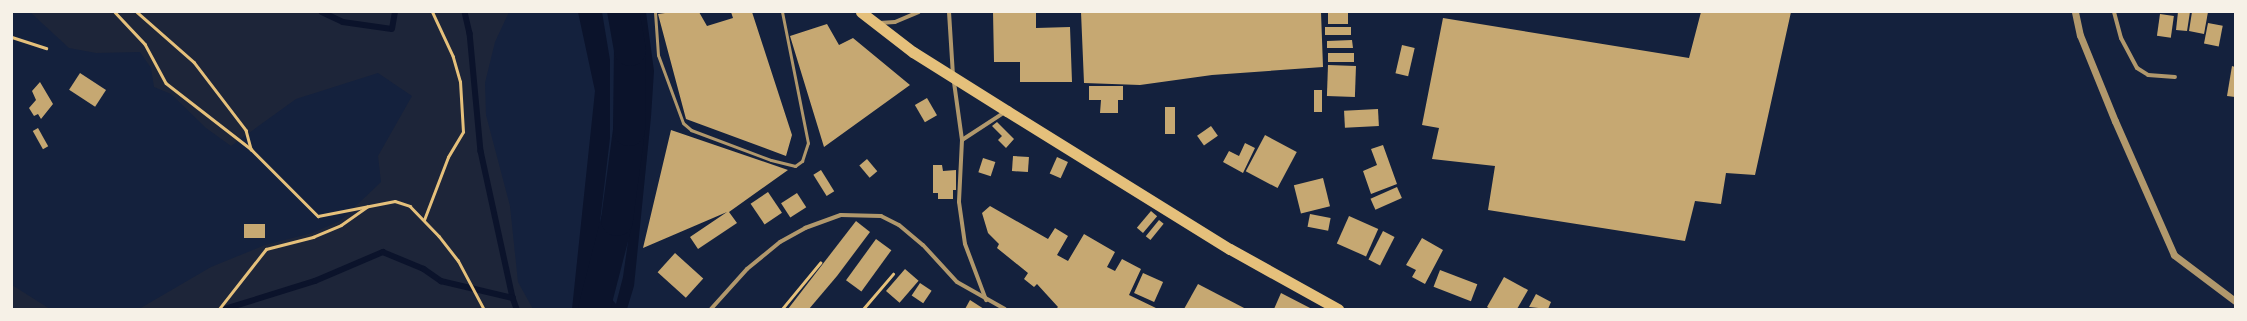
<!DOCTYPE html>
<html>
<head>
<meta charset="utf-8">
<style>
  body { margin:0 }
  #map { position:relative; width:2247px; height:321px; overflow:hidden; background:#14213d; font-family:"DM Sans",sans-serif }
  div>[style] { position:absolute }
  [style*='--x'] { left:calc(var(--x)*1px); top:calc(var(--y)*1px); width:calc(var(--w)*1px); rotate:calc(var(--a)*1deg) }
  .green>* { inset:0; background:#1d2539 }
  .water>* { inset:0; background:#0b132b }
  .stream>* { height:5.5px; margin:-2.75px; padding:0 2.75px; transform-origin:2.75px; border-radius:2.75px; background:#0b132b }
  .river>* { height:32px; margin:-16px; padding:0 16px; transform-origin:16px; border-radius:16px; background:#0b132b }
  .building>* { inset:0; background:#c6a872; transform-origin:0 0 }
  .path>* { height:2.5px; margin:-1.25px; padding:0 1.25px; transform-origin:1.25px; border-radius:1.25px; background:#e5c07b }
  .service>* { height:3px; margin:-1.5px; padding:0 1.5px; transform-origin:1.5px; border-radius:1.5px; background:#b1986c }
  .minor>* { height:4px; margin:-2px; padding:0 2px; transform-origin:2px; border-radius:2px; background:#b1986c }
  .tertiary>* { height:7px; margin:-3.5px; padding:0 3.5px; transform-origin:3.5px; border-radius:3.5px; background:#b1986c }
  .trunk>* { height:11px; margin:-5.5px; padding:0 5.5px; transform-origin:5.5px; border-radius:5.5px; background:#e5c07b }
  span { translate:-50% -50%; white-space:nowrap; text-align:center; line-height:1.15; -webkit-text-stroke:4px #f6f1e7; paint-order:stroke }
  .frame { position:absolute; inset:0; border:13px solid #f6f1e7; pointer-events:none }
</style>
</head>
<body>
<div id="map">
  <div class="green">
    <div style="clip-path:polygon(30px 12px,509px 12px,495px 42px,485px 83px,486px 115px,510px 206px,518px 282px,533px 309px,139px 309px,211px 267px,265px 245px,312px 233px,340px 221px,381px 182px,378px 156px,412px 96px,378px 73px,296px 99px,231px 146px,206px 128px,171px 94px,154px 87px,151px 68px,140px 52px,96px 53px,69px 48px)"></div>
    <div style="clip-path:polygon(12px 285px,50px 309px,12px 309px)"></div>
  </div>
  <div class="water">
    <div style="clip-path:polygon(578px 12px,602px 12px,610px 60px,610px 138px,599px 230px,597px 283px,616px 304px,623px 277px,639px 164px,644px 82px,636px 12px,646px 12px,654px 71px,651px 117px,634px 286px,627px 309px,572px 309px,595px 91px)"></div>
  </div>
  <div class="stream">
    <div style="--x:322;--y:12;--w:23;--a:25"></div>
    <div style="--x:343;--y:22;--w:49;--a:8.1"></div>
    <div style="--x:392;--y:29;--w:17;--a:-80"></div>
    <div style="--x:465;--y:12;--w:22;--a:77"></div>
    <div style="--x:470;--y:33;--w:119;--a:84.7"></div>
    <div style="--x:481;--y:151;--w:150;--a:77.7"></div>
    <div style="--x:513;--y:298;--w:12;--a:70"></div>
    <div style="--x:225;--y:309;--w:94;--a:-17.3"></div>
    <div style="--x:315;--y:281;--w:74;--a:-23.1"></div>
    <div style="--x:383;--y:252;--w:44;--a:22.5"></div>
    <div style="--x:424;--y:269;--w:21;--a:35"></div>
    <div style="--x:441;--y:281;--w:74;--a:13.3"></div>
  </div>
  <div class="river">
    <div style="--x:594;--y:309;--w:92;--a:-75.5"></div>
    <div style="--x:617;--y:220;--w:91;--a:-82.4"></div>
    <div style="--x:629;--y:130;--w:80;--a:-89.3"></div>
    <div style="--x:630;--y:50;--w:39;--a:-100"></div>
  </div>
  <div class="building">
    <div style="clip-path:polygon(672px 12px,699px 12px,707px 26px,733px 18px,731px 12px,752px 12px,792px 135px,786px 156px,686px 119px,658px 14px)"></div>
    <div style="clip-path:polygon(993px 12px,1036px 12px,1036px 28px,1070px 27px,1072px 82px,1020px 82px,1020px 62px,994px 62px)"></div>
    <div style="clip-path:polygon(1081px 12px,1321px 12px,1323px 67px,1212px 75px,1140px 85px,1084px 83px)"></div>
    <div style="left:1328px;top:12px;width:20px;height:12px"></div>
    <div style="clip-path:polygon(1701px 12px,1791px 12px,1755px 175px,1726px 173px,1721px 204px,1695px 201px,1685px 241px,1488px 210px,1495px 166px,1432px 159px,1439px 128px,1422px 125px,1443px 18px,1689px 58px)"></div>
    <div style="clip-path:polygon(2178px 12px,2190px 12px,2187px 31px,2176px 30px)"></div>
    <div style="clip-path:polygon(2192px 12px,2208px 12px,2204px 34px,2189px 31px)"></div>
    <div style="left:2160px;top:14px;width:14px;height:22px;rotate:8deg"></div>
    <div style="left:2208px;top:23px;width:15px;height:21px;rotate:11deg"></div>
    <div style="clip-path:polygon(827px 24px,839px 45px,853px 38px,910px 85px,824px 147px,790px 36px)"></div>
    <div style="left:1351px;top:27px;width:8px;height:26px;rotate:90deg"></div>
    <div style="clip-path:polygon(1352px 40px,1353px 48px,1327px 48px,1327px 41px)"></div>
    <div style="left:1402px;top:45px;width:13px;height:29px;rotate:13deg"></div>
    <div style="left:1328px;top:53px;width:26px;height:9px"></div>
    <div style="left:1328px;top:65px;width:28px;height:31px;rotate:2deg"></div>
    <div style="clip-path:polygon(2232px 66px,2235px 67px,2235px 97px,2227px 96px)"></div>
    <div style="left:80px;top:73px;width:31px;height:20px;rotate:33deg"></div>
    <div style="clip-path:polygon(40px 82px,53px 104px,41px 119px,38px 114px,34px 116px,29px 108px,36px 100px,32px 91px)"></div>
    <div style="clip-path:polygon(1089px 86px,1123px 86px,1123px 100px,1118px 100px,1118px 113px,1100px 113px,1101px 100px,1089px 100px)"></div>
    <div style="left:1322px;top:90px;width:22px;height:8px;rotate:90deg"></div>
    <div style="left:927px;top:98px;width:20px;height:14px;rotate:60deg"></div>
    <div style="left:1165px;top:107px;width:10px;height:27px"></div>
    <div style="left:1378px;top:109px;width:17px;height:34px;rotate:87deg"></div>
    <div style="clip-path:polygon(997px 122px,1014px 139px,1006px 148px,998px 140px,1002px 136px,992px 126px)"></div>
    <div style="left:1211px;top:126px;width:12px;height:17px;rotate:55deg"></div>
    <div style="left:38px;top:128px;width:21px;height:6px;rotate:61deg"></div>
    <div style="clip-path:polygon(671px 130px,788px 170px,729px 212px,737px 223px,698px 249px,690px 237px,727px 212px,643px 248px)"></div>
    <div style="left:1265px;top:135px;width:36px;height:41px;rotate:28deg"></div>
    <div style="clip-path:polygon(1245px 143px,1255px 148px,1243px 173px,1223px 162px,1229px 151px,1239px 156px)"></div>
    <div style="clip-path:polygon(1383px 145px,1397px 184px,1371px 194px,1363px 171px,1377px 165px,1371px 149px)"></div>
    <div style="left:1013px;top:156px;width:16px;height:15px;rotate:4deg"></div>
    <div style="left:1057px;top:157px;width:12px;height:18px;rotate:24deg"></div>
    <div style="left:983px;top:158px;width:13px;height:15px;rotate:18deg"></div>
    <div style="left:867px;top:159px;width:16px;height:10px;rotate:50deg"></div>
    <div style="clip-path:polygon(933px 165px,942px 165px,943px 171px,956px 170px,956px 190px,953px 190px,953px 199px,938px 199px,938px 193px,933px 193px)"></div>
    <div style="left:821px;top:170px;width:25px;height:9px;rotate:58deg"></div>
    <div style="left:1323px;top:178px;width:29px;height:30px;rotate:76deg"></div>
    <div style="left:1397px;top:187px;width:12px;height:29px;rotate:66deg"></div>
    <div style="left:768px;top:192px;width:25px;height:21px;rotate:56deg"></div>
    <div style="left:797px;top:193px;width:17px;height:19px;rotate:57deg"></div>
    <div style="clip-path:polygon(990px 206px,1048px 239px,1055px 228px,1068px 236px,1057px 255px,1068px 261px,1084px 234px,1115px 252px,1107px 267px,1115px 271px,1122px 259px,1141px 269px,1129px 295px,1158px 309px,1056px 309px,1058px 307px,1037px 284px,1034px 287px,1024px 279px,1028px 273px,997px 248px,999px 244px,988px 233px,982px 213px)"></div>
    <div style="left:1151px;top:211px;width:8px;height:22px;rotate:40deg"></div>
    <div style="left:1310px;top:214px;width:21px;height:13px;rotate:11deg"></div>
    <div style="left:1349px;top:216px;width:32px;height:30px;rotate:24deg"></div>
    <div style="left:1159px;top:220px;width:6px;height:21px;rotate:39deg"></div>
    <div style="clip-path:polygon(856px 221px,870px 232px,837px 276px,809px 309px,788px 309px)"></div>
    <div style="left:244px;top:224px;width:21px;height:14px"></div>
    <div style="left:1383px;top:231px;width:13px;height:32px;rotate:27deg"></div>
    <div style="clip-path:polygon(1422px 238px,1443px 250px,1425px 284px,1412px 277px,1416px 270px,1406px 265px)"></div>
    <div style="left:876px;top:239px;width:19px;height:51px;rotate:36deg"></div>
    <div style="left:675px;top:253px;width:38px;height:26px;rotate:42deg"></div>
    <div style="left:905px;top:269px;width:18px;height:29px;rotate:41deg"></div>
    <div style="left:1440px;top:270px;width:40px;height:18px;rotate:21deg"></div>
    <div style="left:1143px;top:273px;width:22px;height:22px;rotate:24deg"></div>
    <div style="clip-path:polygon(1504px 277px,1528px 290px,1517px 309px,1490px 309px,1487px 307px)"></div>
    <div style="left:920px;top:283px;width:14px;height:15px;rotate:34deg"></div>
    <div style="clip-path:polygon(1198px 284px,1246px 309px,1184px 309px)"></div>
    <div style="clip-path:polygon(1281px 293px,1312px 309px,1274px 309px)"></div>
    <div style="clip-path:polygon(1536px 294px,1551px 302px,1548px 309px,1529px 307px)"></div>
    <div style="clip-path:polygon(970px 300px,984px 309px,965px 309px)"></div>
  </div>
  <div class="path">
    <div style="--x:115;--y:12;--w:44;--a:46.8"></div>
    <div style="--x:145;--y:44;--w:44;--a:61.7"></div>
    <div style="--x:166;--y:83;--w:108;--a:37.8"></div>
    <div style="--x:251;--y:149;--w:95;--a:45"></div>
    <div style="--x:318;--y:216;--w:78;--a:-11"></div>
    <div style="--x:395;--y:201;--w:16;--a:18"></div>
    <div style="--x:410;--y:206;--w:42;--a:46"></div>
    <div style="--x:439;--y:236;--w:31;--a:52"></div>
    <div style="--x:458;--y:260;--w:55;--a:62"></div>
    <div style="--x:137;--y:12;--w:76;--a:41.3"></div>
    <div style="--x:194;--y:62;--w:86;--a:52.6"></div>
    <div style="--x:246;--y:130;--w:20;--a:75"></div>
    <div style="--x:12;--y:37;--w:36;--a:18"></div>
    <div style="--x:424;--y:220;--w:67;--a:-69.1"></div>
    <div style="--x:448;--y:157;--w:29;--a:-59"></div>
    <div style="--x:463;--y:132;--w:50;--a:-93.4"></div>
    <div style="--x:460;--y:82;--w:26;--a:-106"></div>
    <div style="--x:453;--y:57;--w:50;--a:-115"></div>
    <div style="--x:219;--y:309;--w:76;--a:-51.9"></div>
    <div style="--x:266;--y:249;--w:49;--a:-14.3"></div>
    <div style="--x:313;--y:237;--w:30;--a:-23"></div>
    <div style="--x:341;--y:225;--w:32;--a:-35"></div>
    <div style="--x:782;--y:309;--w:60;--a:-50.4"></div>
    <div style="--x:863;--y:309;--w:46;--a:-49.4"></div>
  </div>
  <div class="service">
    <div style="--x:655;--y:12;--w:43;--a:86"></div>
    <div style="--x:658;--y:55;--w:72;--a:69.8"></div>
    <div style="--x:683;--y:123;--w:11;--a:41"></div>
    <div style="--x:691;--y:130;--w:85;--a:20.6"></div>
    <div style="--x:771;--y:160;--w:25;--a:14"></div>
    <div style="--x:795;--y:166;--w:9;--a:-36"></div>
    <div style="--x:802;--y:161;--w:19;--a:-72"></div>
    <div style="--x:808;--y:143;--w:134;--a:-101.2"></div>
  </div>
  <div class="minor">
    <div style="--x:949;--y:12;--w:63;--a:86.4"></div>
    <div style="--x:953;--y:75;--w:66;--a:82.1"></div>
    <div style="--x:962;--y:140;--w:62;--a:92.8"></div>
    <div style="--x:959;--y:202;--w:42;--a:81.9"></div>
    <div style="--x:965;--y:244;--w:60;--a:69.4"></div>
    <div style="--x:2114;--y:12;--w:27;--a:75"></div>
    <div style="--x:2121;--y:38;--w:34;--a:62"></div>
    <div style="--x:2137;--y:68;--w:13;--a:32"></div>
    <div style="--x:2148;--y:75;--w:27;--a:4"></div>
    <div style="--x:879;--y:23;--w:16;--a:-4"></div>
    <div style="--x:895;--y:22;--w:26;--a:-23"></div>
    <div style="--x:962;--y:140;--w:51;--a:-33.1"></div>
    <div style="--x:711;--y:309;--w:54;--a:-48"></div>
    <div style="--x:747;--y:269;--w:43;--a:-39.3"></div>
    <div style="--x:780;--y:242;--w:29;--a:-29"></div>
    <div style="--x:805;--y:228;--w:38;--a:-20"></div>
    <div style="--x:841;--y:215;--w:40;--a:1.4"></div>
    <div style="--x:881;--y:216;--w:20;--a:27"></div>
    <div style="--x:899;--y:225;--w:31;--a:40"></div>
    <div style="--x:923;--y:245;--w:50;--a:47.4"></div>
    <div style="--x:957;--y:282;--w:55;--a:29.4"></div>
  </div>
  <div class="tertiary">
    <div style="--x:2075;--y:12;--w:24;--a:78"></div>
    <div style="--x:2080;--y:35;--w:93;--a:67.9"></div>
    <div style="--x:2115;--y:121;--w:146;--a:66.2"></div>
    <div style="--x:2174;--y:255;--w:76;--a:37"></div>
  </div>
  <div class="trunk">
    <div style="--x:861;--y:12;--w:66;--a:37.6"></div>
    <div style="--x:913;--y:52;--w:111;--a:32.1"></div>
    <div style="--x:1007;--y:111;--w:262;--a:31.8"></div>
    <div style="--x:1230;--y:249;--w:124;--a:29.1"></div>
  </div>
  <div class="frame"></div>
</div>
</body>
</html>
